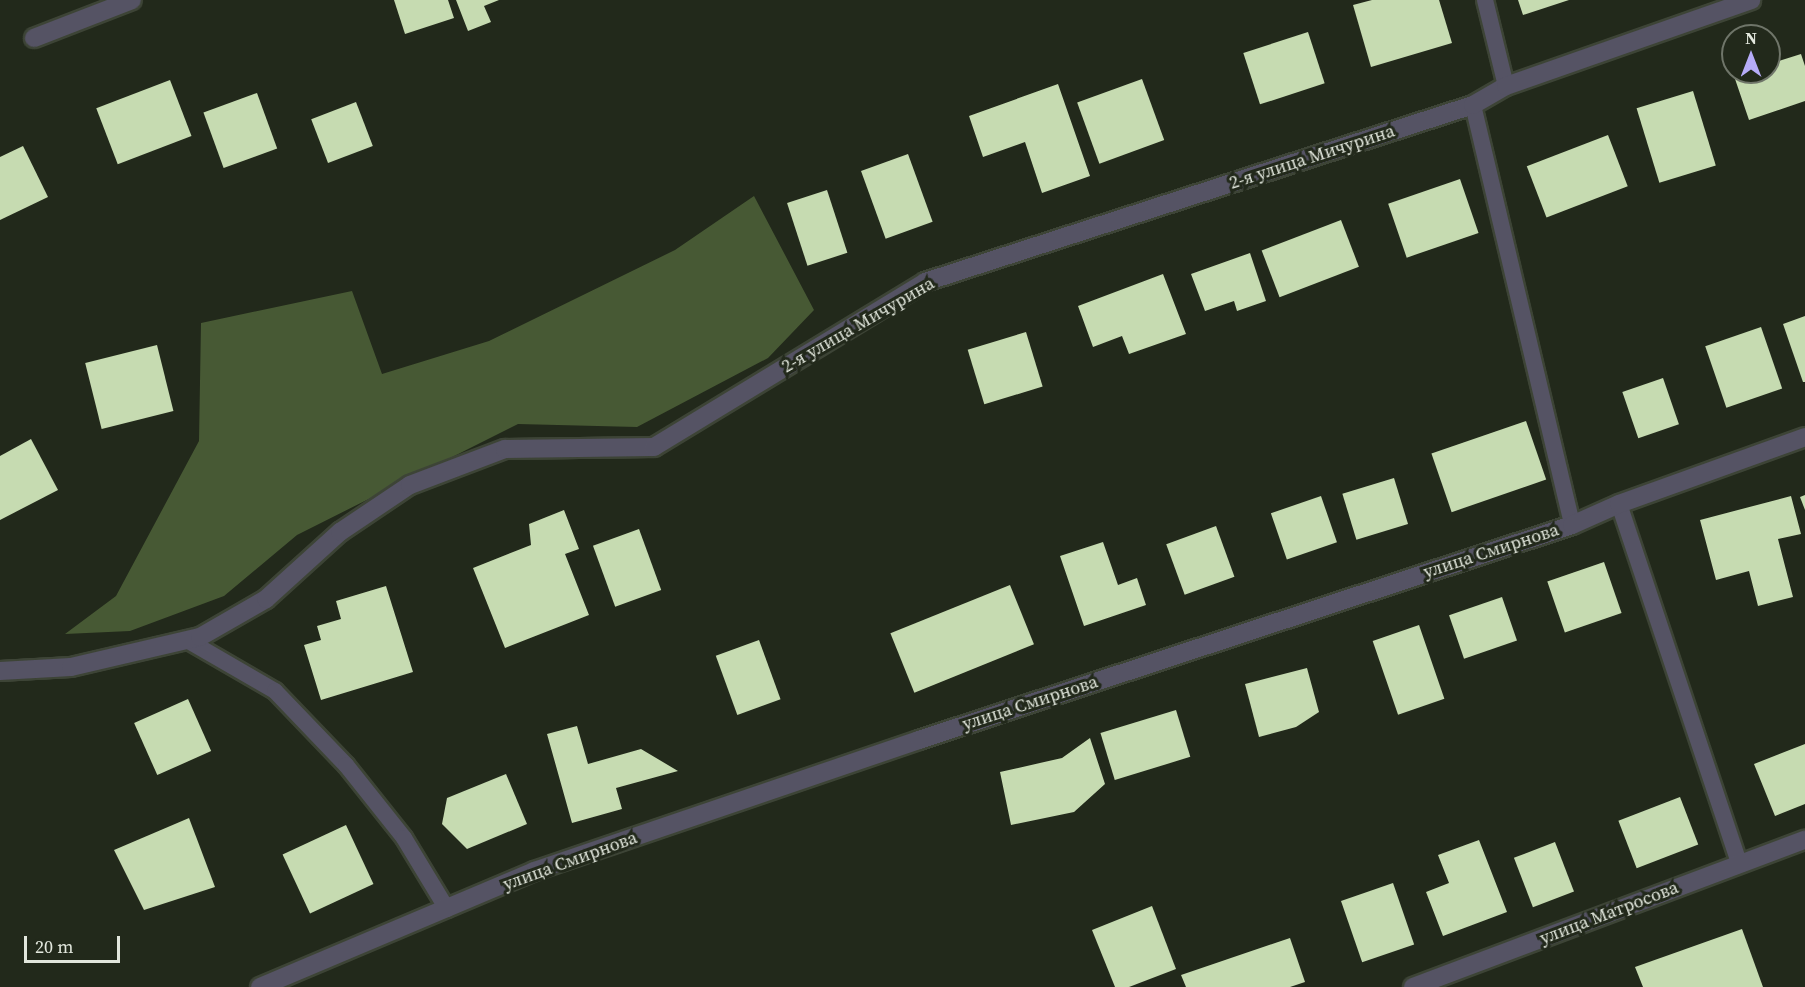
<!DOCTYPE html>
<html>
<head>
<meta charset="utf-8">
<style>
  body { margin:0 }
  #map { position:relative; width:1805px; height:987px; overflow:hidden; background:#22291b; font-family:"Source Serif 4",serif }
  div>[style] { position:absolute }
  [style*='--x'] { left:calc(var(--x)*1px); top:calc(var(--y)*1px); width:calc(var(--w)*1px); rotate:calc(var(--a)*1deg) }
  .forest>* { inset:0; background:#475934 }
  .building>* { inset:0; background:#c6dbb1; transform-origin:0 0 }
  .roads { filter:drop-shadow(2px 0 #3d4436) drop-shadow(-2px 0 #3d4436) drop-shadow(0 2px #3d4436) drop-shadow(0 -2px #3d4436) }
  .service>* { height:16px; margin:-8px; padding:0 8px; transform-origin:8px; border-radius:8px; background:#555364 }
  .minor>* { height:18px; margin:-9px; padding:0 9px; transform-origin:9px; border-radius:9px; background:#555364 }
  span { translate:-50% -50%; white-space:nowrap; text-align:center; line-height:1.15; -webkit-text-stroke:6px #22291b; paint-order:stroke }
  .street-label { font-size:18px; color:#e2e7dd }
  .north { position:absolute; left:1721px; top:24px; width:60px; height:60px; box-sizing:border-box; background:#22291b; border:2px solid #6f7569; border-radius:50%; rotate:0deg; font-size:16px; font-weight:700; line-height:24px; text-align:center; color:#e2e7dd }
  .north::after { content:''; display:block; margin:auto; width:21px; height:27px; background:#b6acf8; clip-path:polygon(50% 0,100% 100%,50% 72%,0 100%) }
  .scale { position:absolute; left:24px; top:936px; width:96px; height:27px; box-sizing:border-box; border:3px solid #e2e7dd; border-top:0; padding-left:8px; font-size:18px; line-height:21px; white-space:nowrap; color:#e2e7dd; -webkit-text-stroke:4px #22291b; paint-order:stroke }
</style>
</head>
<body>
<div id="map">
  <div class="forest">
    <div style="clip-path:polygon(754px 196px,814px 310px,768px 358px,637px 427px,518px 424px,297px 535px,224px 596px,130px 631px,65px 634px,116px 596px,199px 441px,201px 323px,352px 291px,382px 374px,489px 341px,675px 250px)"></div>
  </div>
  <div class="building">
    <div style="clip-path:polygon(394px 0,448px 0,454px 18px,405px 34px)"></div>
    <div style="clip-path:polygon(456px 0,499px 0,484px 6px,491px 22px,468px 31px)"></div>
    <div style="clip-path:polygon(1372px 0,1439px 0,1452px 43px,1371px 67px,1353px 5px)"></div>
    <div style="clip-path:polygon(1518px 0,1569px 0,1523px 15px)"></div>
    <div style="left:1308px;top:32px;width:54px;height:68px;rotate:72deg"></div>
    <div style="clip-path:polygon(1801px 54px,1805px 66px,1805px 101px,1749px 120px,1734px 76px,1747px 72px,1769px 72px,1769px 64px)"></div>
    <div style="left:1142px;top:79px;width:65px;height:69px;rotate:70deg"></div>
    <div style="left:170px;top:80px;width:60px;height:79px;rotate:69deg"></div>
    <div style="clip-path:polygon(1058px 84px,1090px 176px,1042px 193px,1025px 142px,983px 157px,969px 116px)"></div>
    <div style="left:1693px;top:91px;width:78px;height:59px;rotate:73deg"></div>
    <div style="left:257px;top:93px;width:59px;height:57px;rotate:70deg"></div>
    <div style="left:356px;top:102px;width:47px;height:48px;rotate:69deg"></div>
    <div style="left:1608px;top:135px;width:55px;height:87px;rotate:69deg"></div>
    <div style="clip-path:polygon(23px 146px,48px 197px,0 220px,0 157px)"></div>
    <div style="left:908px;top:154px;width:72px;height:50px;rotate:70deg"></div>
    <div style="left:1460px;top:179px;width:57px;height:76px;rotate:71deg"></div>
    <div style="left:827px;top:190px;width:66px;height:42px;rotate:72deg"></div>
    <div style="left:1341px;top:220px;width:50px;height:85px;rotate:69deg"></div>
    <div style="clip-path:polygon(1250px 253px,1266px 301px,1237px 311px,1234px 301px,1205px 311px,1191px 274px)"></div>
    <div style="clip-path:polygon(1163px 274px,1186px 334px,1129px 354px,1122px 336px,1093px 347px,1078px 306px)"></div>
    <div style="clip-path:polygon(1805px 316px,1805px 382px,1803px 382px,1783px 324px)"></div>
    <div style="left:1761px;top:327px;width:65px;height:59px;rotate:71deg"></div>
    <div style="left:1026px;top:332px;width:57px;height:61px;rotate:73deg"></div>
    <div style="left:157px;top:345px;width:68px;height:74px;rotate:76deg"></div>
    <div style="left:1663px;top:378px;width:49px;height:43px;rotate:71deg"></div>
    <div style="left:1526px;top:421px;width:62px;height:100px;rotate:71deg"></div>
    <div style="clip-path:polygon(31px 439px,58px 490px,0 520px,0 456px)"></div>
    <div style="left:1394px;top:478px;width:48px;height:54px;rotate:73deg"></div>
    <div style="clip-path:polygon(1805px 495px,1805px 510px,1800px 497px)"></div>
    <div style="left:1321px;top:496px;width:49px;height:53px;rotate:71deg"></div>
    <div style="clip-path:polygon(1791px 496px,1801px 534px,1778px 539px,1793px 597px,1758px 606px,1749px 571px,1716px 580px,1700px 520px)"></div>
    <div style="clip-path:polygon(564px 510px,579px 549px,565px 554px,589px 615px,505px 648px,473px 568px,531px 545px,529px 524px)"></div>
    <div style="left:1216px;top:526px;width:54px;height:53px;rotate:70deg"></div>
    <div style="left:639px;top:529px;width:65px;height:49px;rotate:70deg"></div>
    <div style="clip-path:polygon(1103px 542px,1118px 585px,1137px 578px,1146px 605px,1084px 626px,1060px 556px)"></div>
    <div style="left:1604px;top:562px;width:54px;height:60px;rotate:71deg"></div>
    <div style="left:1010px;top:585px;width:64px;height:129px;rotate:68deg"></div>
    <div style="clip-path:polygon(386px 586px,413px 672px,321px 700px,304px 645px,321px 640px,317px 626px,341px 619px,336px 601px)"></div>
    <div style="left:1502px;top:597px;width:46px;height:56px;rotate:71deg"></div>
    <div style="left:1419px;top:625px;width:78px;height:49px;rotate:71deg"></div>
    <div style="left:759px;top:640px;width:63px;height:46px;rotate:70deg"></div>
    <div style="clip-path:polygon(1307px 668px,1319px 712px,1296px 727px,1259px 737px,1245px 684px)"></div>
    <div style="left:188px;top:699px;width:57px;height:59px;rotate:66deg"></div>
    <div style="left:1176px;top:710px;width:49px;height:79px;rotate:73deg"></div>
    <div style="clip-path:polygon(577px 726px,588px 764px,641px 749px,678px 771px,616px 788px,622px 809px,572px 823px,547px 734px)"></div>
    <div style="clip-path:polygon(1090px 738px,1105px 784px,1074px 812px,1011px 825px,1000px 772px,1062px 758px)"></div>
    <div style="clip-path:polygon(1805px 744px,1805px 804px,1775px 816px,1754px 764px)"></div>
    <div style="clip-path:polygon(506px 774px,527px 824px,467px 849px,442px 824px,447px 798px)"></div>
    <div style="left:1680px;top:797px;width:51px;height:66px;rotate:69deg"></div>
    <div style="clip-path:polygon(189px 818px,215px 887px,144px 910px,114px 850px)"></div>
    <div style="left:346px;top:825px;width:65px;height:70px;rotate:65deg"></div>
    <div style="clip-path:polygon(1479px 840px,1507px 912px,1443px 936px,1426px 892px,1449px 883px,1438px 855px)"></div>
    <div style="left:1555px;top:842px;width:53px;height:44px;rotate:69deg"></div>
    <div style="left:1393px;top:883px;width:65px;height:55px;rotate:71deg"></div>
    <div style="clip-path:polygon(1152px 906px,1176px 969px,1129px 987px,1115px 987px,1092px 930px)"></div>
    <div style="clip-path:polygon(1742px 929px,1763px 987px,1643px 987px,1635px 967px)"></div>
    <div style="clip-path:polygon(1290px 938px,1305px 982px,1290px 987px,1186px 987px,1181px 975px)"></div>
  </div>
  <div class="roads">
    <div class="service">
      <div style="--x:1485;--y:0;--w:89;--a:76.3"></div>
      <div style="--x:1473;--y:105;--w:432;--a:76.7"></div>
      <div style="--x:1619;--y:504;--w:379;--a:71.5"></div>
      <div style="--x:187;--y:640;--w:102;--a:30.1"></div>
      <div style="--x:275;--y:691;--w:103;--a:46.2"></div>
      <div style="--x:346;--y:765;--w:93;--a:51.5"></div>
      <div style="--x:404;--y:838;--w:83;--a:58.8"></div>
    </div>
    <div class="minor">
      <div style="--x:34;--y:38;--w:105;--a:-21.2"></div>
      <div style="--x:0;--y:671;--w:71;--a:-3.2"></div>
      <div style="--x:71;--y:667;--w:132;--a:-13.1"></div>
      <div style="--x:200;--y:637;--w:76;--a:-29.9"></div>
      <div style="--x:266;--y:599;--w:100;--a:-42.2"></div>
      <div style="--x:340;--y:532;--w:84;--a:-33.9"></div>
      <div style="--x:410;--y:485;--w:102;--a:-20.8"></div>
      <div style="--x:505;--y:449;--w:149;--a:-0.8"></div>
      <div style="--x:654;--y:447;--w:317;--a:-31.3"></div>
      <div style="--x:925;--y:282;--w:576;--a:-17.9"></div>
      <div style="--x:1473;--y:105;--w:38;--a:-30"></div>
      <div style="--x:1506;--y:86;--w:260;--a:-19.3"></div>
      <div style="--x:260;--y:987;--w:298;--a:-22.9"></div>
      <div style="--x:534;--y:871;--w:407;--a:-18.8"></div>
      <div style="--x:919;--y:740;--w:687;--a:-18.22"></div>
      <div style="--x:1572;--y:525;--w:51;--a:-24.1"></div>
      <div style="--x:1619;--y:504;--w:198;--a:-19.8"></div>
      <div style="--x:1413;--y:987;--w:419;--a:-20.6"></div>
    </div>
  </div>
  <div class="street-label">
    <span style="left:1312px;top:157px;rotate:-18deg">2-я улица Мичурина</span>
    <span style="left:858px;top:325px;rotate:-30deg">2-я улица Мичурина</span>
    <span style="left:1491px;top:551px;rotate:-18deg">улица Смирнова</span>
    <span style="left:1030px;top:703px;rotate:-18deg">улица Смирнова</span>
    <span style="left:570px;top:861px;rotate:-20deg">улица Смирнова</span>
    <span style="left:1609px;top:913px;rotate:-21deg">улица Матросова</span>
  </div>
  <div class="north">N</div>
  <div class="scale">20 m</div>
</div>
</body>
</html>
